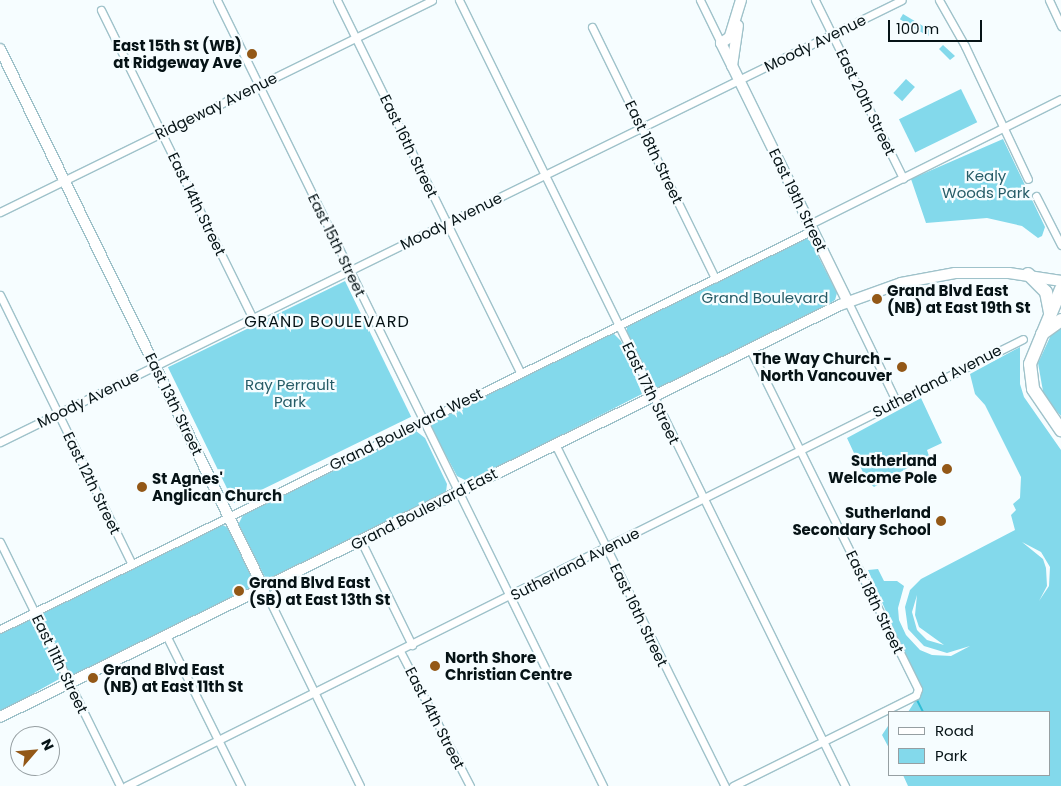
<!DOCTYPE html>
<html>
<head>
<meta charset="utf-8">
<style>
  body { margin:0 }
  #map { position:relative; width:1061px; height:786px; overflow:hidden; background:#f6fdff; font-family:Poppins,sans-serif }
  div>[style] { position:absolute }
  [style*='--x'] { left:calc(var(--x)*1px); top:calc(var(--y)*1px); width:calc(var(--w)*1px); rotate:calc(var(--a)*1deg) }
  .green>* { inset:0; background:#83d9eb; transform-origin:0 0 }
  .stream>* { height:2px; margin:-1px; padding:0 1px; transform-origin:1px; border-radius:1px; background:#30bdd5 }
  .roads { filter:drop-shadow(1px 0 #9fc2ca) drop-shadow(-1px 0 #9fc2ca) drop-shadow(0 1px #9fc2ca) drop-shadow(0 -1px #9fc2ca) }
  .street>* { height:7px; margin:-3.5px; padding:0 3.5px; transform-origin:3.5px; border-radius:3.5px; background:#fff }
  .secondary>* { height:10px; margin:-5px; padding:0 5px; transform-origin:5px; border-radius:5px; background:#fff }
  .highway>* { height:12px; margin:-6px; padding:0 6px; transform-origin:6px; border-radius:6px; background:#fff }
  .dots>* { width:14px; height:14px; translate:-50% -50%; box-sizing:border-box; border:2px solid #f6fdff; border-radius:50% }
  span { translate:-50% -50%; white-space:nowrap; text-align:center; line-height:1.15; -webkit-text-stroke:4.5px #f6fdff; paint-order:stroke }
  .street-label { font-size:15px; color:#061316 }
  .poi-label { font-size:15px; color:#061316; font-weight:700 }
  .right { translate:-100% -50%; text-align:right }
  .left { translate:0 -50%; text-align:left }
  .park-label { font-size:15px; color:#265c67 }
  .neighbourhood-label { font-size:16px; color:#061316; letter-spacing:1px }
  .legend { position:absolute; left:888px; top:711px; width:162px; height:65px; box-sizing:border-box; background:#f6fdff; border:1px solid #969fa2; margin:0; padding:6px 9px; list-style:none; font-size:15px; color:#061316 }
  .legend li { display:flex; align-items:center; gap:10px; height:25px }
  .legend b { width:25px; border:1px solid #969fa2 }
  .north { position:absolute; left:10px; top:726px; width:50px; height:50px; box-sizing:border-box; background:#f6fdff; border:1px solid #969fa2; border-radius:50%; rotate:63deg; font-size:14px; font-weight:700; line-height:20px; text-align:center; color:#061316 }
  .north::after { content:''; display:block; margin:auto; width:18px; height:22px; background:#935817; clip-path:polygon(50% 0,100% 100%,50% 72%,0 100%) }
  .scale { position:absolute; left:888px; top:20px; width:94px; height:22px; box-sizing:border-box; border:2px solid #061316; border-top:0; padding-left:6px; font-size:15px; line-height:18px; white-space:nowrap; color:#061316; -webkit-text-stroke:4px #f6fdff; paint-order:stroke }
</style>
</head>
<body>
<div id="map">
  <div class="green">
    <div style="left:903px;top:14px;width:33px;height:6px;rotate:31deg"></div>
    <div style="clip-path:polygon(943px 45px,955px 56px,950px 60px,939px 49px)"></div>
    <div style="left:906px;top:79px;width:12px;height:19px;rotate:42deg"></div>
    <div style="left:961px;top:89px;width:37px;height:69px;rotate:64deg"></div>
    <div style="clip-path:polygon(1003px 139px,1045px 227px,1042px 236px,1038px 238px,1022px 226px,987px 218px,926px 223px,911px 179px)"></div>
    <div style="clip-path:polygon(806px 238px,811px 242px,837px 293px,835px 300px,811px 315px,655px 389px,627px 337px,627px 325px)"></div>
    <div style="left:345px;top:281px;width:151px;height:197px;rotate:64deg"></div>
    <div style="clip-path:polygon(1061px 328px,1061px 416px,1044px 397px,1038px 363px,1051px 335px)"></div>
    <div style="clip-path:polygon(612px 332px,621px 341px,642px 394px,469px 482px,457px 476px,434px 433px,430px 425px,433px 420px)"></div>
    <div style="clip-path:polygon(evenodd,1020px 347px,1020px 384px,1024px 397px,1061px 450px,1061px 786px,908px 786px,903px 775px,1050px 775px,1050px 712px,908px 712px,921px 692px,868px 570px,878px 569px,884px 581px,897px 581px,904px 586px,898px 608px,899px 620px,906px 635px,920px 650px,932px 655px,951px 656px,970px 646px,947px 653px,924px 646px,908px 629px,905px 607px,910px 590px,921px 579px,1015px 530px,1011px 515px,1016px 510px,1013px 504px,1020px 498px,1021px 477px,985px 405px,975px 394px,970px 374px,1020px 347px,1022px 542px,1041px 552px,1050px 567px,1049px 586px,1039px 601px,1047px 586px,1046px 568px,1043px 559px,1022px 542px,1020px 347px,917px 595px,915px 615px,919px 627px,944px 645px,927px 640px,917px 630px,912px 612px,917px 595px)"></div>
    <div style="clip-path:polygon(921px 398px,942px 443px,927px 450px,929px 456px,874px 487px,867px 481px,847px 438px)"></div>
    <div style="clip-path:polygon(416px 431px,425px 438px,447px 484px,446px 492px,269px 580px,265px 577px,238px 525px,243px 515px)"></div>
    <div style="clip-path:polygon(223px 525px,230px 529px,252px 577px,251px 587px,75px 676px,70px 674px,45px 626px,43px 613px)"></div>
    <div style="clip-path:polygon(28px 619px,35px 622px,61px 678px,0 712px,0 633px)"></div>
    <div style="clip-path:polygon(890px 723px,890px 750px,882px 735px)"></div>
  </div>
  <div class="stream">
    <div style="--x:917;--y:700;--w:13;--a:63"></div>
  </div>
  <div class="roads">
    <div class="street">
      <div style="--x:217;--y:0;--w:876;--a:63.84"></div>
      <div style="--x:337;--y:0;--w:415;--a:63.8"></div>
      <div style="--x:459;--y:0;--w:876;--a:63.84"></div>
      <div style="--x:700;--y:0;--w:48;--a:64"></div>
      <div style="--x:815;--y:0;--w:199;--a:63.7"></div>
      <div style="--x:939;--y:0;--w:53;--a:60.5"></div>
      <div style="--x:965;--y:46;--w:147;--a:64.7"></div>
      <div style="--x:1049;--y:0;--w:29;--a:65"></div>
      <div style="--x:101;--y:10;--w:344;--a:63.8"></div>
      <div style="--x:592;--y:27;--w:280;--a:63.9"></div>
      <div style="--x:1036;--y:196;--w:55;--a:63"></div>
      <div style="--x:0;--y:212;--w:481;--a:-26.1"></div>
      <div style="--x:810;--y:224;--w:280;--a:-26.5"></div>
      <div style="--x:0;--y:295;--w:300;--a:63.9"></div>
      <div style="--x:848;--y:302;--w:110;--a:64.1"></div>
      <div style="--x:0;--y:442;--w:1004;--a:-26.11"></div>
      <div style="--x:555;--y:444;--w:382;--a:63.6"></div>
      <div style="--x:361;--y:541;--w:116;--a:63.9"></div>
      <div style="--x:0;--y:542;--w:272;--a:63.8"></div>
      <div style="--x:263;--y:587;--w:221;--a:64"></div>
      <div style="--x:0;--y:629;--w:906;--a:-26.14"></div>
      <div style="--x:166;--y:635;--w:169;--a:63.6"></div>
      <div style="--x:400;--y:651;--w:152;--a:62.6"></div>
      <div style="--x:126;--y:786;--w:1002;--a:-26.49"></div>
      <div style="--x:733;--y:786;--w:204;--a:-26.4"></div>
      <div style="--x:916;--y:695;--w:6;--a:-72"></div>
      <div style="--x:918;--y:689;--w:379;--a:-116.3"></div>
    </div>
    <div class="secondary">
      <div style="--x:741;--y:0;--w:39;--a:107"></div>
      <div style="--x:730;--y:37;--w:11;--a:146"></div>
      <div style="--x:721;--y:43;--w:288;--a:63.9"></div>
      <div style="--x:0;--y:49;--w:599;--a:63.95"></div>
      <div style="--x:732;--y:66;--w:41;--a:-81.7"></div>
      <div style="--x:0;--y:717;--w:936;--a:-26.13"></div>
      <div style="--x:840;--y:305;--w:65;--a:-19.8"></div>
      <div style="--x:901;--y:283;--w:55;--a:-10.5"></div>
      <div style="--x:955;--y:273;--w:54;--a:0"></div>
      <div style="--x:1009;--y:273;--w:53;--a:8.7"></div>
    </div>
    <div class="highway">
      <div style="--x:1028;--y:274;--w:25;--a:45"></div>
      <div style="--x:1046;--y:292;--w:21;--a:79"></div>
      <div style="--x:1061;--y:289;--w:81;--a:112.5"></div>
      <div style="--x:1030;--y:364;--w:25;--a:83"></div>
      <div style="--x:1033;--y:389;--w:50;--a:55.7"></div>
      <div style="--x:1042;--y:334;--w:24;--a:-36"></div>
    </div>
  </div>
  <div class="dots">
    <div style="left:252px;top:54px;background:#935817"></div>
    <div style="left:877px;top:299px;background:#935817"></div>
    <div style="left:902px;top:367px;background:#935817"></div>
    <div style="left:947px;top:469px;background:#935817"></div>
    <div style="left:142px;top:487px;background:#935817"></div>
    <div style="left:941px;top:521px;background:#935817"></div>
    <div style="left:239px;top:591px;background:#935817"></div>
    <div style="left:435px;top:666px;background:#935817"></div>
    <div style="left:93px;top:678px;background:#935817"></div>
  </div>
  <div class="street-label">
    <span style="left:815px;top:43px;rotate:-26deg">Moody Avenue</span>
    <span style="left:866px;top:102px;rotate:64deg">East 20th Street</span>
    <span style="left:216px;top:106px;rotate:-26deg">Ridgeway Avenue</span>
    <span style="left:409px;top:146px;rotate:64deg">East 16th Street</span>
    <span style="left:654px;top:152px;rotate:64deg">East 18th Street</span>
    <span style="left:798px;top:200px;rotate:64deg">East 19th Street</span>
    <span style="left:197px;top:204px;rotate:64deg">East 14th Street</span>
    <span style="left:451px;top:221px;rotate:-26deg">Moody Avenue</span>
    <span style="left:337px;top:245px;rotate:64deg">East 15th Street</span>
    <span style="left:937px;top:381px;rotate:-27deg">Sutherland Avenue</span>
    <span style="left:651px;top:393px;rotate:64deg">East 17th Street</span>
    <span style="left:88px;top:399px;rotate:-26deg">Moody Avenue</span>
    <span style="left:174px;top:404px;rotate:64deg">East 13th Street</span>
    <span style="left:406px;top:429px;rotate:-26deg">Grand Boulevard West</span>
    <span style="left:92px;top:483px;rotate:64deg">East 12th Street</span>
    <span style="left:424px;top:509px;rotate:-27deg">Grand Boulevard East</span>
    <span style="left:575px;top:564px;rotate:-27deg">Sutherland Avenue</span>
    <span style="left:875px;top:602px;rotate:64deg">East 18th Street</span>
    <span style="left:639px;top:615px;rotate:64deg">East 16th Street</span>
    <span style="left:60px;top:664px;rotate:64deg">East 11th Street</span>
    <span style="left:435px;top:718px;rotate:63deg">East 14th Street</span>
  </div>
  <div class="poi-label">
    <span class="right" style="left:242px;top:54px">East 15th St (WB)<br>at Ridgeway Ave</span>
    <span class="left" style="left:887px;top:299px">Grand Blvd East<br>(NB) at East 19th St</span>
    <span class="right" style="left:892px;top:367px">The Way Church -<br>North Vancouver</span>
    <span class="right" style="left:937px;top:469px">Sutherland<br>Welcome Pole</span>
    <span class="left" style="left:152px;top:487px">St Agnes'<br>Anglican Church</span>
    <span class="right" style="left:931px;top:521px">Sutherland<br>Secondary School</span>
    <span class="left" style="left:249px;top:591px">Grand Blvd East<br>(SB) at East 13th St</span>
    <span class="left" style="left:445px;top:666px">North Shore<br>Christian Centre</span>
    <span class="left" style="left:103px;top:678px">Grand Blvd East<br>(NB) at East 11th St</span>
  </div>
  <div class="park-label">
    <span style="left:986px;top:184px">Kealy<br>Woods Park</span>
    <span style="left:765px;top:298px">Grand Boulevard</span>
    <span style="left:290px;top:393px">Ray Perrault<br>Park</span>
  </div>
  <div class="neighbourhood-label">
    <span style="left:327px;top:322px">GRAND BOULEVARD</span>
  </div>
  <ul class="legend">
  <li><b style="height:6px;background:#fff"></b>Road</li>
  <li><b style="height:14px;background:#83d9eb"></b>Park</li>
  </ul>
  <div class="north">N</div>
  <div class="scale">100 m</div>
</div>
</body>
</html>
